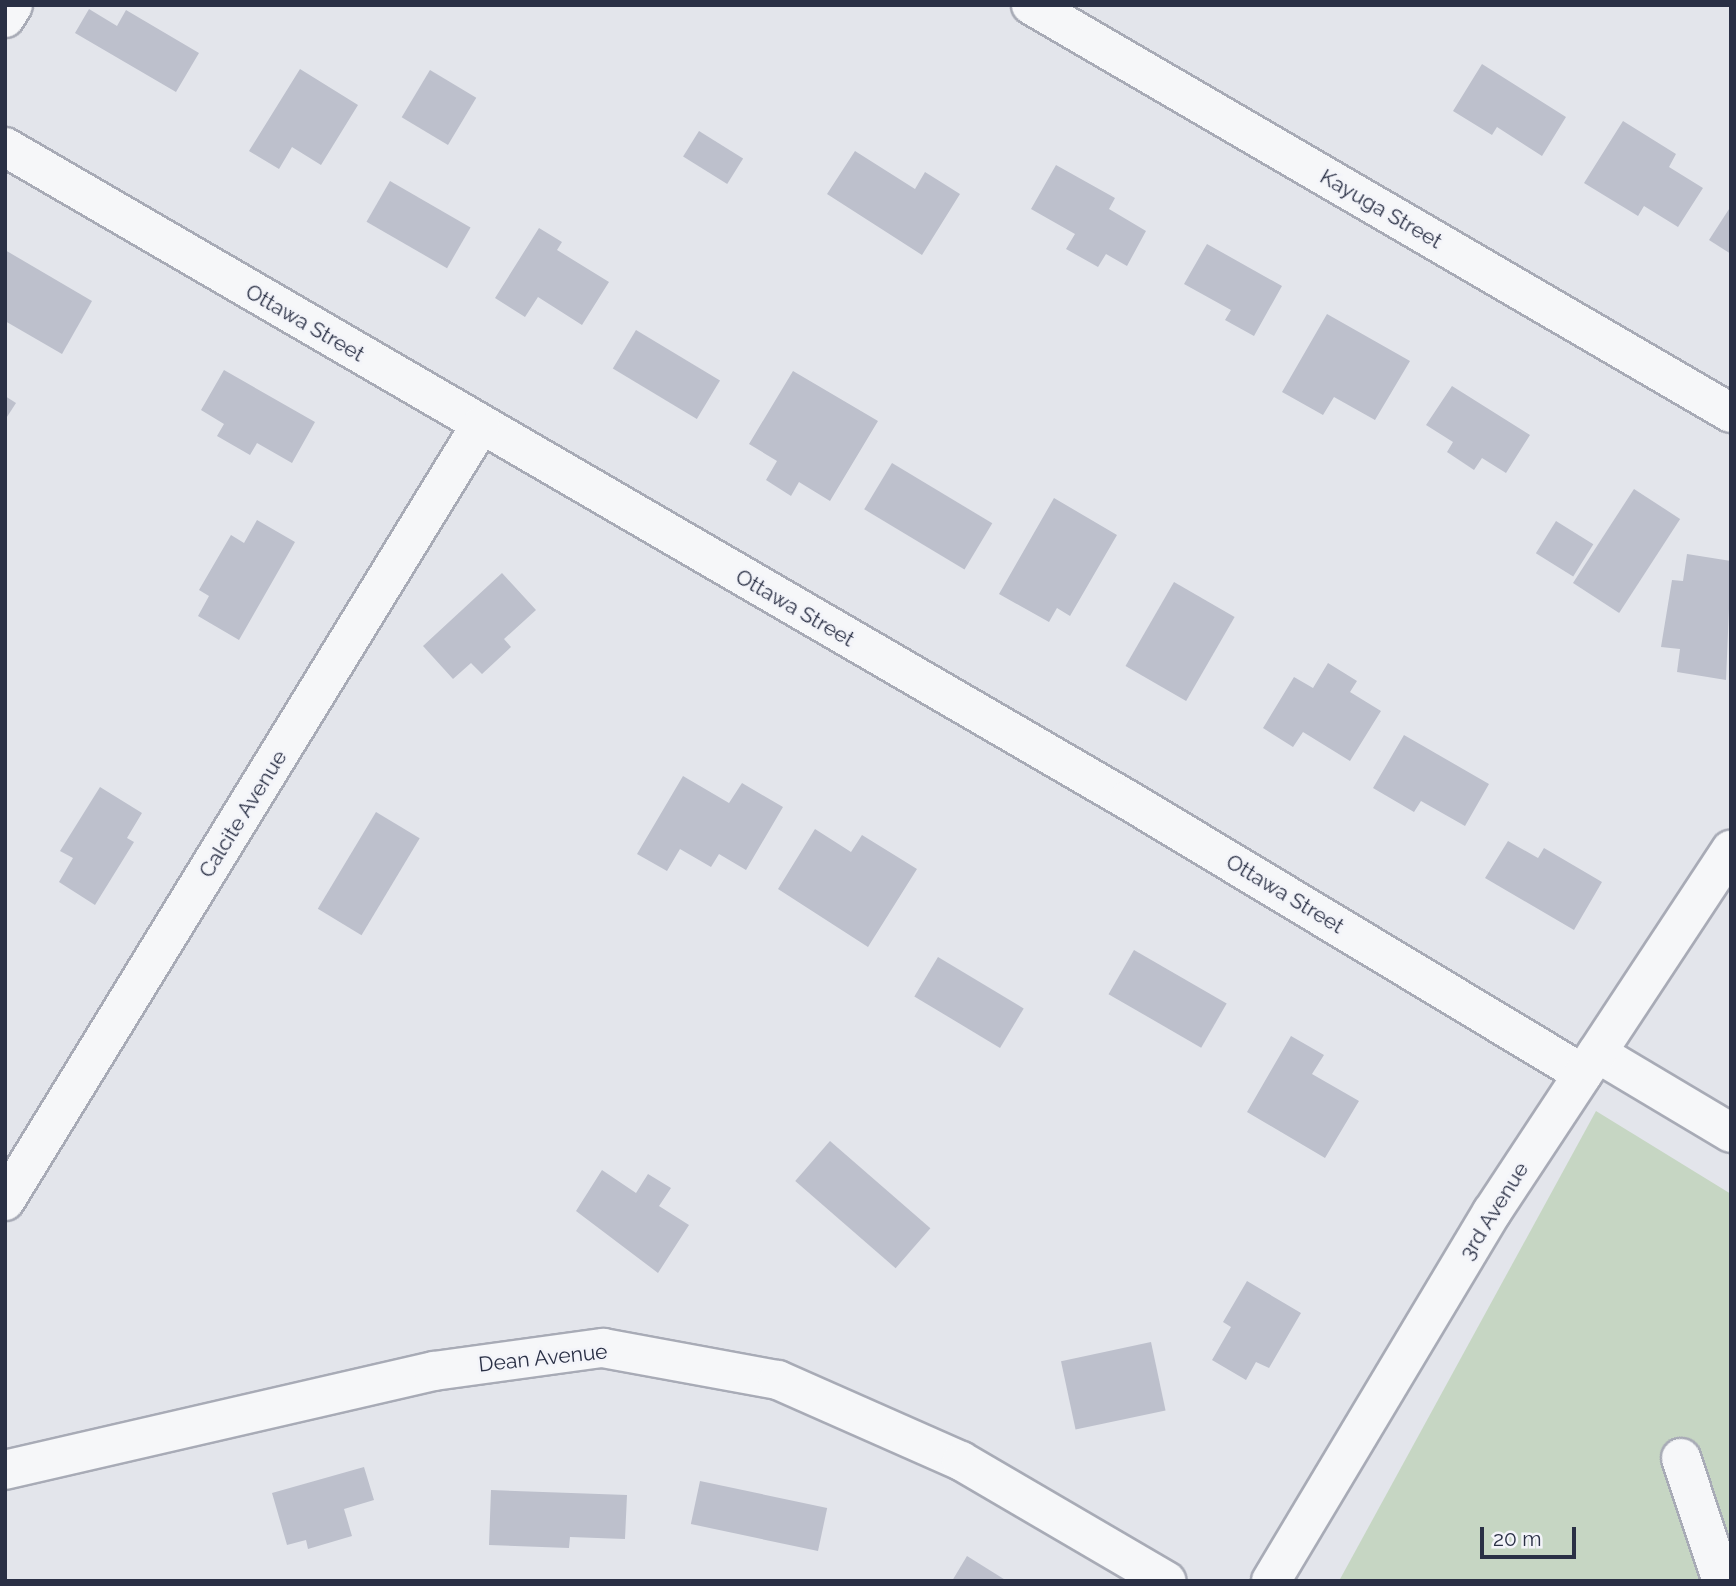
<!DOCTYPE html>
<html>
<head>
<meta charset="utf-8">
<style>
  body { margin:0 }
  #map { position:relative; width:1736px; height:1586px; overflow:hidden; background:#e3e5eb; font-family:Raleway,sans-serif }
  div>[style] { position:absolute }
  [style*='--x'] { left:calc(var(--x)*1px); top:calc(var(--y)*1px); width:calc(var(--w)*1px); rotate:calc(var(--a)*1deg) }
  .green>* { inset:0; background:#c6d6c3 }
  .building>* { inset:0; background:#bdc0cc; transform-origin:0 0 }
  .roads { filter:drop-shadow(2px 0 #a8abb6) drop-shadow(-2px 0 #a8abb6) drop-shadow(0 2px #a8abb6) drop-shadow(0 -2px #a8abb6) }
  .minor>* { height:38px; margin:-19px; padding:0 19px; transform-origin:19px; border-radius:19px; background:#f6f7f9 }
  span { translate:-50% -50%; white-space:nowrap; text-align:center; line-height:1.15; -webkit-text-stroke:5px #f3f4f9; paint-order:stroke }
  .street-label { font-size:21px; color:#2a3045 }
  .frame { position:absolute; inset:0; border:7px solid #2a3045; pointer-events:none }
  .scale { position:absolute; left:1480px; top:1527px; width:96px; height:32px; box-sizing:border-box; border:4px solid #2a3045; border-top:0; padding-left:9px; font-size:21px; line-height:24px; white-space:nowrap; color:#2a3045; -webkit-text-stroke:5px #f3f4f9; paint-order:stroke }
</style>
</head>
<body>
<div id="map">
  <div class="green">
    <div style="clip-path:polygon(1596px 1111px,1731px 1194px,1731px 1581px,1339px 1581px)"></div>
  </div>
  <div class="building">
    <div style="clip-path:polygon(89px 9px,117px 26px,126px 10px,199px 53px,176px 92px,75px 33px)"></div>
    <div style="clip-path:polygon(1482px 64px,1566px 117px,1542px 156px,1497px 127px,1492px 135px,1453px 111px)"></div>
    <div style="clip-path:polygon(300px 69px,358px 105px,321px 165px,292px 147px,279px 169px,249px 151px)"></div>
    <div style="left:430px;top:70px;width:54px;height:55px;rotate:31deg"></div>
    <div style="clip-path:polygon(1623px 121px,1676px 154px,1669px 167px,1703px 188px,1678px 227px,1644px 206px,1638px 216px,1584px 183px)"></div>
    <div style="left:699px;top:131px;width:52px;height:30px;rotate:32deg"></div>
    <div style="clip-path:polygon(855px 151px,915px 189px,925px 172px,960px 194px,922px 255px,827px 194px)"></div>
    <div style="clip-path:polygon(1056px 165px,1115px 198px,1109px 209px,1146px 231px,1127px 266px,1106px 254px,1098px 267px,1066px 249px,1075px 234px,1031px 209px)"></div>
    <div style="left:390px;top:181px;width:93px;height:47px;rotate:30deg"></div>
    <div style="clip-path:polygon(1731px 206px,1731px 254px,1709px 240px)"></div>
    <div style="clip-path:polygon(539px 228px,562px 242px,557px 250px,609px 282px,582px 325px,538px 297px,525px 317px,495px 298px)"></div>
    <div style="clip-path:polygon(1207px 244px,1282px 286px,1254px 336px,1225px 320px,1231px 310px,1184px 284px)"></div>
    <div style="clip-path:polygon(5px 250px,92px 301px,62px 354px,5px 321px)"></div>
    <div style="clip-path:polygon(1327px 314px,1410px 361px,1375px 420px,1334px 397px,1323px 415px,1282px 392px)"></div>
    <div style="left:636px;top:330px;width:98px;height:45px;rotate:31deg"></div>
    <div style="clip-path:polygon(224px 370px,315px 422px,292px 463px,257px 443px,250px 455px,217px 436px,224px 424px,201px 410px)"></div>
    <div style="clip-path:polygon(793px 371px,878px 421px,830px 501px,799px 482px,791px 496px,766px 480px,777px 461px,749px 444px)"></div>
    <div style="clip-path:polygon(1452px 386px,1530px 435px,1506px 473px,1482px 458px,1474px 470px,1447px 452px,1453px 442px,1426px 425px)"></div>
    <div style="clip-path:polygon(5px 396px,16px 403px,5px 420px)"></div>
    <div style="left:892px;top:463px;width:117px;height:54px;rotate:31deg"></div>
    <div style="left:1634px;top:489px;width:55px;height:112px;rotate:33deg"></div>
    <div style="clip-path:polygon(1054px 498px,1117px 535px,1070px 616px,1057px 608px,1049px 622px,999px 594px)"></div>
    <div style="clip-path:polygon(257px 520px,295px 542px,239px 640px,198px 616px,209px 596px,199px 590px,231px 535px,244px 543px)"></div>
    <div style="left:1556px;top:521px;width:44px;height:38px;rotate:32deg"></div>
    <div style="clip-path:polygon(1687px 554px,1731px 561px,1726px 680px,1677px 672px,1680px 649px,1661px 647px,1672px 580px,1683px 581px)"></div>
    <div style="clip-path:polygon(502px 573px,536px 610px,504px 639px,511px 647px,482px 674px,471px 663px,453px 679px,423px 646px)"></div>
    <div style="left:1174px;top:582px;width:70px;height:97px;rotate:30deg"></div>
    <div style="clip-path:polygon(1328px 663px,1357px 681px,1350px 692px,1381px 711px,1350px 761px,1303px 732px,1293px 747px,1263px 728px,1294px 677px,1313px 688px)"></div>
    <div style="clip-path:polygon(1404px 735px,1489px 784px,1465px 826px,1421px 801px,1414px 812px,1373px 788px)"></div>
    <div style="clip-path:polygon(683px 776px,729px 803px,742px 783px,783px 807px,746px 870px,719px 854px,711px 867px,680px 849px,667px 871px,637px 854px)"></div>
    <div style="clip-path:polygon(100px 787px,142px 813px,127px 838px,134px 842px,95px 905px,59px 882px,73px 858px,60px 851px)"></div>
    <div style="left:376px;top:812px;width:51px;height:113px;rotate:31deg"></div>
    <div style="clip-path:polygon(815px 829px,851px 852px,862px 835px,917px 869px,868px 947px,778px 889px)"></div>
    <div style="clip-path:polygon(1508px 841px,1538px 858px,1544px 848px,1602px 882px,1574px 930px,1485px 878px)"></div>
    <div style="left:1134px;top:950px;width:107px;height:51px;rotate:30deg"></div>
    <div style="left:938px;top:957px;width:100px;height:46px;rotate:31deg"></div>
    <div style="clip-path:polygon(1291px 1036px,1324px 1055px,1312px 1074px,1359px 1101px,1325px 1158px,1247px 1112px)"></div>
    <div style="left:830px;top:1141px;width:133px;height:53px;rotate:41deg"></div>
    <div style="clip-path:polygon(602px 1170px,636px 1193px,648px 1174px,671px 1188px,659px 1206px,689px 1225px,658px 1273px,576px 1211px)"></div>
    <div style="clip-path:polygon(1247px 1281px,1301px 1313px,1269px 1368px,1256px 1362px,1246px 1380px,1212px 1360px,1231px 1327px,1223px 1322px)"></div>
    <div style="left:1151px;top:1342px;width:70px;height:92px;rotate:78deg"></div>
    <div style="clip-path:polygon(364px 1467px,374px 1500px,344px 1509px,352px 1536px,308px 1549px,306px 1540px,287px 1545px,272px 1493px)"></div>
    <div style="left:700px;top:1481px;width:130px;height:44px;rotate:12deg"></div>
    <div style="clip-path:polygon(491px 1490px,627px 1495px,625px 1539px,570px 1537px,569px 1548px,489px 1545px)"></div>
    <div style="clip-path:polygon(967px 1556px,1007px 1581px,952px 1581px)"></div>
  </div>
  <div class="roads">
    <div class="minor">
      <div style="--x:1031;--y:5;--w:810;--a:30.24"></div>
      <div style="--x:5;--y:18;--w:15;--a:-58"></div>
      <div style="--x:5;--y:147;--w:1299;--a:30.18"></div>
      <div style="--x:1128;--y:800;--w:531;--a:31.06"></div>
      <div style="--x:1597;--y:1053;--w:156;--a:30.8"></div>
      <div style="--x:5;--y:1201;--w:909;--a:-58.5"></div>
      <div style="--x:1681;--y:1458;--w:130;--a:71.6"></div>
      <div style="--x:5;--y:1470;--w:440;--a:-13"></div>
      <div style="--x:434;--y:1371;--w:171;--a:-7.8"></div>
      <div style="--x:603;--y:1348;--w:178;--a:10.4"></div>
      <div style="--x:778;--y:1380;--w:200;--a:23.9"></div>
      <div style="--x:961;--y:1461;--w:238;--a:30.3"></div>
      <div style="--x:1271;--y:1581;--w:430;--a:-59.1"></div>
      <div style="--x:1492;--y:1212;--w:434;--a:-56.6"></div>
    </div>
  </div>
  <div class="street-label">
    <span style="left:1381px;top:209px;rotate:30deg">Kayuga Street</span>
    <span style="left:305px;top:323px;rotate:30deg">Ottawa Street</span>
    <span style="left:795px;top:608px;rotate:30deg">Ottawa Street</span>
    <span style="left:243px;top:814px;rotate:-58deg">Calcite Avenue</span>
    <span style="left:1285px;top:894px;rotate:31deg">Ottawa Street</span>
    <span style="left:1494px;top:1211px;rotate:-58deg">3rd Avenue</span>
    <span style="left:543px;top:1358px;rotate:-6deg">Dean Avenue</span>
  </div>
  <div class="frame"></div>
  <div class="scale">20 m</div>
</div>
</body>
</html>
